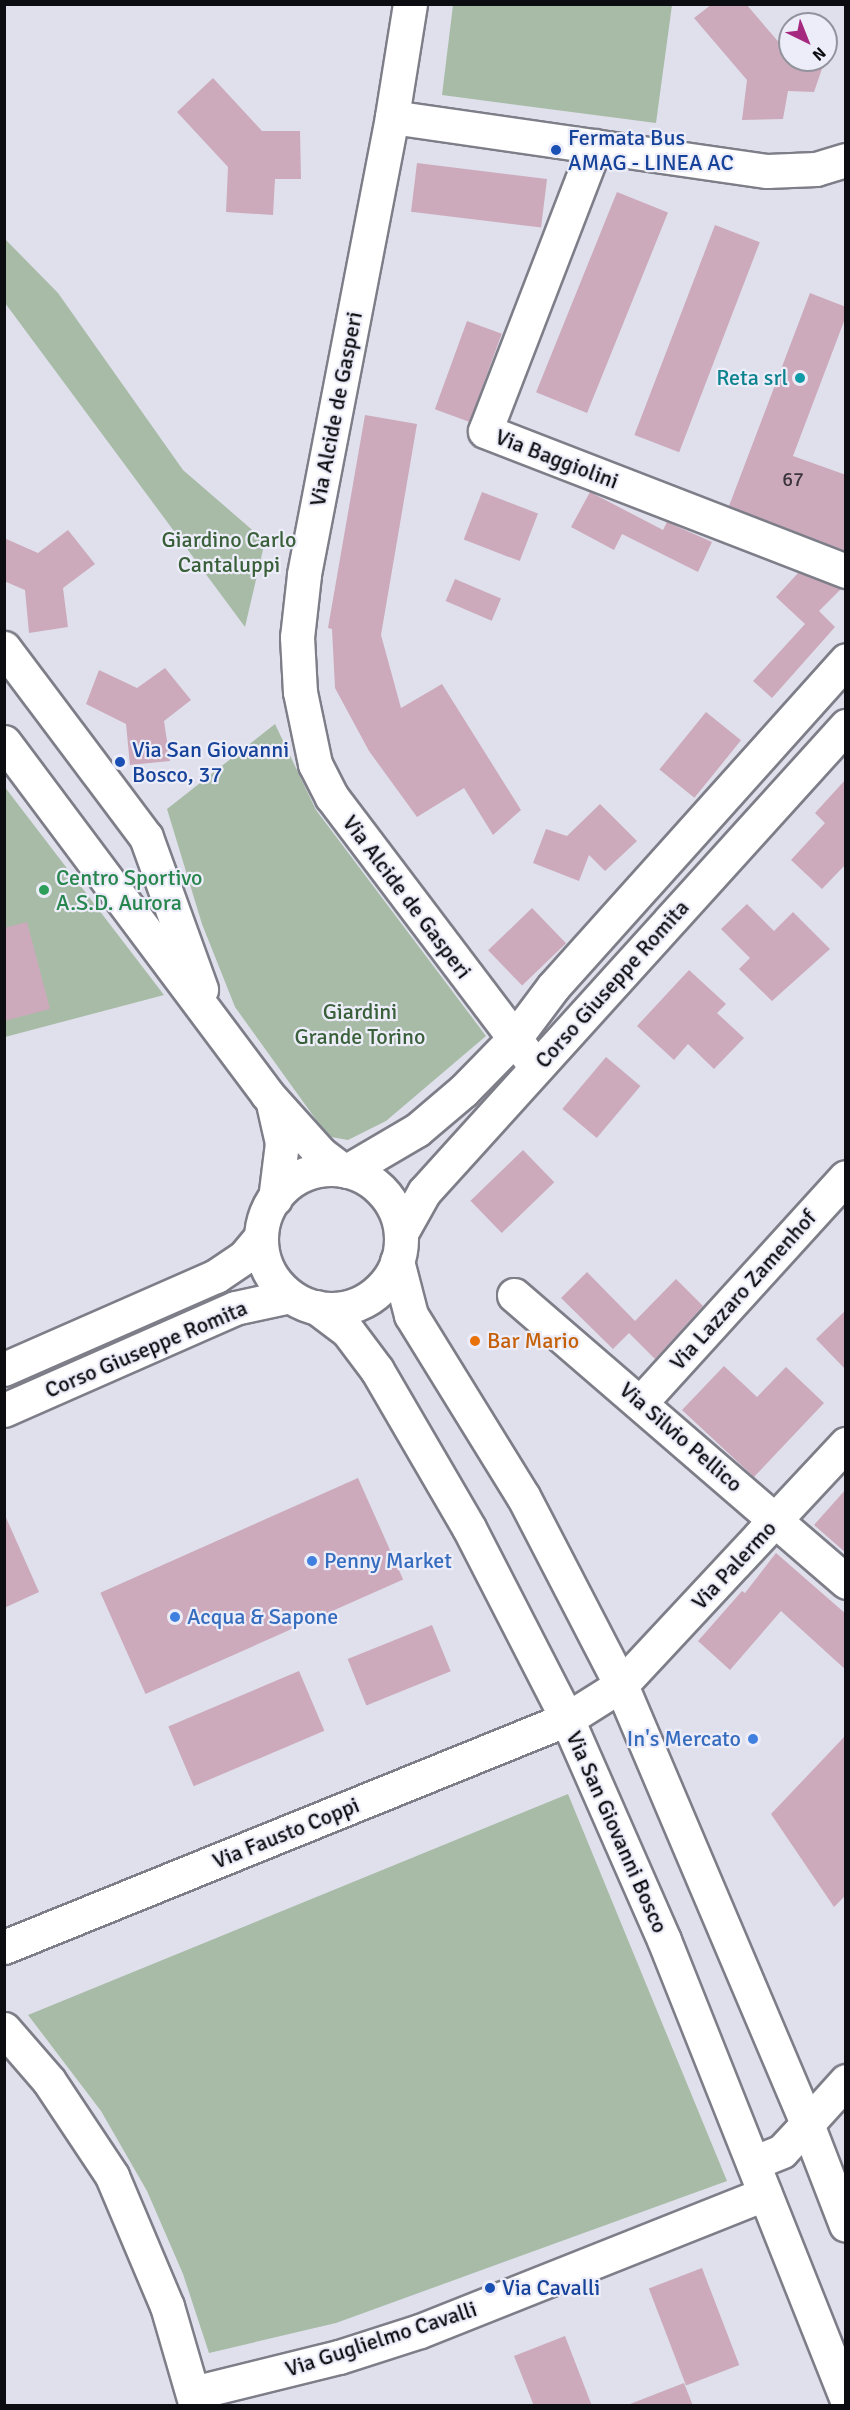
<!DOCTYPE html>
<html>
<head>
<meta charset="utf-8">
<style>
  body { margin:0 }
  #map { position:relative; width:850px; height:2410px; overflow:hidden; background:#dfe0ec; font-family:Signika,sans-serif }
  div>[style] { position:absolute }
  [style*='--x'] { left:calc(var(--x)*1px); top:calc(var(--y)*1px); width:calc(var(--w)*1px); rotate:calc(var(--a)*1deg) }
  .green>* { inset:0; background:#a8bba7 }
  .building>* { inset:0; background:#cab; transform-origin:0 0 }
  .roads { filter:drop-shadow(2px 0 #7e7e89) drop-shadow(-2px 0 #7e7e89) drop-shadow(0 2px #7e7e89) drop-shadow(0 -2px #7e7e89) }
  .minor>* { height:33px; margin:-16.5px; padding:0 16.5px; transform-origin:16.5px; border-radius:16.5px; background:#fff }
  .major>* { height:33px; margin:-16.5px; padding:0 16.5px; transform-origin:16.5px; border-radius:16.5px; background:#fff }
  .major>.ring { margin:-16.5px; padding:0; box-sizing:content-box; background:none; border:33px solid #fff; border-radius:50% }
  .dots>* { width:16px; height:16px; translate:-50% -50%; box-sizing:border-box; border:3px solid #ecedf9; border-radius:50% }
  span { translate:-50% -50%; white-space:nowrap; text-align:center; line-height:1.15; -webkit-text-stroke:4.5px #ecedf9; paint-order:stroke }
  .number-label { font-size:20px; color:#3c343b }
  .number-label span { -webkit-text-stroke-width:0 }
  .transit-label { font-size:22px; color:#164399 }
  .left { translate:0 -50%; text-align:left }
  .culture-label { font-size:22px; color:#0d838f }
  .right { translate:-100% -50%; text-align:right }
  .street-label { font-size:22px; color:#0c0d10 }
  .park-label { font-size:22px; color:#3a603a }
  .leisure-label { font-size:22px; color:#27864d }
  .food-label { font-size:22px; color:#c56008 }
  .shop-label { font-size:22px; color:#366cbe }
  .frame { position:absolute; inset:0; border:6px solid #0c0d10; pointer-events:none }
  .north { position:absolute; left:778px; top:12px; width:60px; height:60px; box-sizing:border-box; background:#ecedf9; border:2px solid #92939c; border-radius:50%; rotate:137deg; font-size:16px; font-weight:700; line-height:24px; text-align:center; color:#0c0d10 }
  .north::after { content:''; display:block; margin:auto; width:21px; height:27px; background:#a52a7f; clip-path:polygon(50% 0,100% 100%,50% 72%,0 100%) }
</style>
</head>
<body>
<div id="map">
  <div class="green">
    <div style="clip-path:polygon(453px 5px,672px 5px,656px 123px,442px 95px)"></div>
    <div style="clip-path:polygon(5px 239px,58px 293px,183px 470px,265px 541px,245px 627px,5px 303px)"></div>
    <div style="clip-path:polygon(275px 724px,316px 810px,486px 1036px,386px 1121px,348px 1140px,331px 1137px,322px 1128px,235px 1007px,202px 924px,167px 809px)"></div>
    <div style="clip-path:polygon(4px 786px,164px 995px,5px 1037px)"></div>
    <div style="clip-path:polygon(568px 1794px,727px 2181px,336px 2323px,209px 2353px,183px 2274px,147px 2191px,101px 2111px,28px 2015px)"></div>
  </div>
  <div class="building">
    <div style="clip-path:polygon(712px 4px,746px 4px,782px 46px,790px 48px,790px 60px,825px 60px,814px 92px,788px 91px,783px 119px,742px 120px,747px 80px,694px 18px)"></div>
    <div style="clip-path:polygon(213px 78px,262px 131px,300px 131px,301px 179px,275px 179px,273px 215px,226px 212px,228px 167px,177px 112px)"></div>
    <div style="left:417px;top:163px;width:131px;height:49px;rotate:7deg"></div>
    <div style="left:617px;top:192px;width:55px;height:216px;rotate:22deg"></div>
    <div style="left:715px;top:225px;width:48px;height:225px;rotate:21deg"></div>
    <div style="clip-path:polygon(810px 293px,846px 307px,846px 316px,793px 456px,846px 475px,846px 551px,729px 506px)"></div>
    <div style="left:467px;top:321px;width:37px;height:94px;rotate:20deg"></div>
    <div style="clip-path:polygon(365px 415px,417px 424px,381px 635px,401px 708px,442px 684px,521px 810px,493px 835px,464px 788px,417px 817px,369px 751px,335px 688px,332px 629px,328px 628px)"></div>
    <div style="left:482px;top:492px;width:60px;height:51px;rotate:21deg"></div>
    <div style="clip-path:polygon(590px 492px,663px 530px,667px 522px,712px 542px,698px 572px,622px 534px,614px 550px,571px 527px)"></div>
    <div style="clip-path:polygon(68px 530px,95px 564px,63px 588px,68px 627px,29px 633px,25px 590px,4px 581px,4px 538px,38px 553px)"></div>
    <div style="clip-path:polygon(798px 573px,841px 589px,819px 611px,835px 627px,772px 698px,753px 681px,805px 624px,776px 597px)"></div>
    <div style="left:455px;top:579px;width:50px;height:24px;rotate:23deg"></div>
    <div style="clip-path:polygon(165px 668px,191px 700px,164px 721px,170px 761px,130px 765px,126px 724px,86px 704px,99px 670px,137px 688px)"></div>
    <div style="left:706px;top:712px;width:45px;height:74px;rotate:39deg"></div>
    <div style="clip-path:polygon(846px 779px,846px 864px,822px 889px,791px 860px,825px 823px,815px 813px)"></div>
    <div style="clip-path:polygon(600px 804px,637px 841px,605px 871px,589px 855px,579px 881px,533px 863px,546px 829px,567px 836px)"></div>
    <div style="clip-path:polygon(747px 904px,774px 931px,793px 912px,830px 949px,772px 1001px,739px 969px,750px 958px,721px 929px)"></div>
    <div style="left:532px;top:908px;width:49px;height:61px;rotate:46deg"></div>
    <div style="clip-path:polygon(27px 922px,50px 1009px,4px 1021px,4px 928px)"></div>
    <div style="clip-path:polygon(689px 970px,726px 1004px,717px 1013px,744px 1038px,714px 1069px,688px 1044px,674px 1060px,637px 1026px)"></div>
    <div style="left:606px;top:1057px;width:45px;height:68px;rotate:40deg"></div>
    <div style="left:523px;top:1150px;width:45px;height:73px;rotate:46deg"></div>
    <div style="clip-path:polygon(587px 1272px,635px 1321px,676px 1279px,703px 1306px,655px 1359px,629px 1333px,613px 1349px,561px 1298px)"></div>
    <div style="clip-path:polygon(846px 1310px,846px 1370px,816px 1339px)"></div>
    <div style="clip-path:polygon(724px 1366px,757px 1397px,786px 1367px,824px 1403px,754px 1477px,682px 1410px)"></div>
    <div style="left:358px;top:1478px;width:111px;height:282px;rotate:66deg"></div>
    <div style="clip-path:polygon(846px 1489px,846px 1553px,814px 1525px)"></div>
    <div style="clip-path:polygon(4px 1513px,39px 1592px,4px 1608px)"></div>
    <div style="clip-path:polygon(776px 1553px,846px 1614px,846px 1670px,781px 1611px,730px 1670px,698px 1641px,742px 1591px,745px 1593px)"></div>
    <div style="left:432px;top:1625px;width:50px;height:91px;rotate:68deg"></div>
    <div style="left:299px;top:1671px;width:65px;height:142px;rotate:67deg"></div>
    <div style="clip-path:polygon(846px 1735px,846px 1895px,834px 1907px,771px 1814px)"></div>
    <div style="left:702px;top:2268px;width:104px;height:57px;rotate:69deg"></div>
    <div style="clip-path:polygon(565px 2336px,592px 2406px,534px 2406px,514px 2356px)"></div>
    <div style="clip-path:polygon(684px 2383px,693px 2406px,631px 2406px,630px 2404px)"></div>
  </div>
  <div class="roads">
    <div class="minor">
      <div style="--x:410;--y:4;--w:114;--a:99.1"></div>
      <div style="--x:392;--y:117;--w:466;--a:100.9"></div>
      <div style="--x:304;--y:575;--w:62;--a:96.4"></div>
      <div style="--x:297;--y:637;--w:55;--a:86.9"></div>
      <div style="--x:300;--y:692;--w:74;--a:78.2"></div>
      <div style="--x:315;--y:764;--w:37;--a:63"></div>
      <div style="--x:332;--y:797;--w:338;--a:52.9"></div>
      <div style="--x:392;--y:117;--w:379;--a:8.2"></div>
      <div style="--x:767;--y:171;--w:49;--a:-2.3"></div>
      <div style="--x:816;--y:169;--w:31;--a:-17"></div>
      <div style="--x:595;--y:146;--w:305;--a:111.1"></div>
      <div style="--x:485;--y:431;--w:387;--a:21.2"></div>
      <div style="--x:4;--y:648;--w:236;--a:53.1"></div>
      <div style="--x:146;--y:837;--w:162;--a:70.1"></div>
      <div style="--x:4;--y:742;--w:439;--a:53.2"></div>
      <div style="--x:267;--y:1094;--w:81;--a:48"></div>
      <div style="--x:321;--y:1154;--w:26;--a:37"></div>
      <div style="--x:273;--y:1103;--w:41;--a:77.3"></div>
      <div style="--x:282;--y:1143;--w:56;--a:97.1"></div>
      <div style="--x:347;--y:1171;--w:81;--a:-30.4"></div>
      <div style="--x:417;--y:1130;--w:60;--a:-40.3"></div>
      <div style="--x:463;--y:1091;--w:73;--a:-45.6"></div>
      <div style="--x:514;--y:1039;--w:65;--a:-53.1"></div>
      <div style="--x:553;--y:987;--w:439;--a:-48.1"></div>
      <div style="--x:401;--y:1233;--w:47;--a:-60.7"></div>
      <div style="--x:424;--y:1192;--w:629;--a:-47.84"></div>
      <div style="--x:514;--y:1295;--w:439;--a:40.8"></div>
      <div style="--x:641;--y:1402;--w:304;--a:-47.7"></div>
      <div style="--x:621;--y:1685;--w:330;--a:-47"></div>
      <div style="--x:4;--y:1947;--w:607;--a:-22.05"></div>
      <div style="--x:4;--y:2029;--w:69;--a:49.1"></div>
      <div style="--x:49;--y:2081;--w:114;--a:56.4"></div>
      <div style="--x:112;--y:2176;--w:141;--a:67.1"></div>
      <div style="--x:167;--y:2306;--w:104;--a:73.8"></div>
      <div style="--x:807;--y:2124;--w:58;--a:-47.8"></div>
      <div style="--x:193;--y:2393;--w:150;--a:-13.9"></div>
      <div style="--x:339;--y:2357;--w:85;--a:-17.8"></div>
      <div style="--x:420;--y:2331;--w:371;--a:-21.7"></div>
    </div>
    <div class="major">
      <div class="ring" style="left:261px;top:1169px;width:107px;height:107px"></div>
      <div style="--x:397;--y:1261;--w:56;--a:75.5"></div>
      <div style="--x:411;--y:1315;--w:213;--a:58.3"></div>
      <div style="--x:523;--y:1496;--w:213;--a:62.6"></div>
      <div style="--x:621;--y:1685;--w:477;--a:67"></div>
      <div style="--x:807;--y:2124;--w:108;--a:68.9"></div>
      <div style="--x:316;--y:1307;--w:39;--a:37"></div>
      <div style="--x:347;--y:1330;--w:50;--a:53.1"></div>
      <div style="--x:377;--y:1370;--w:183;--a:59.8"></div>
      <div style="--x:469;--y:1528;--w:215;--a:62.8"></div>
      <div style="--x:567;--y:1719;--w:241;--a:66.3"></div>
      <div style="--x:664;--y:1940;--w:493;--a:68.3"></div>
      <div style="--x:4;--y:1369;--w:232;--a:-23.7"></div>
      <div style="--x:216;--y:1276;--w:34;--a:-34"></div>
      <div style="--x:244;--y:1257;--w:26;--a:-50"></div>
      <div style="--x:4;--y:1410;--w:253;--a:-23.8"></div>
      <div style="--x:235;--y:1308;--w:56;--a:-12.3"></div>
      <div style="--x:567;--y:1719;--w:64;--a:-32.2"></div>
      <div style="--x:753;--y:2163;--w:31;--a:-22"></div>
      <div style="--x:782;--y:2151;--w:37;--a:-47"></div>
    </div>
  </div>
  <div class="dots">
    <div style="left:556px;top:150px;background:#1a4fb4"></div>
    <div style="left:800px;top:378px;background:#0f9aa8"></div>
    <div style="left:120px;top:762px;background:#1a4fb4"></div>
    <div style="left:44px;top:890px;background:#2e9e5b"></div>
    <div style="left:475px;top:1341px;background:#e8710a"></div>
    <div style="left:312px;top:1561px;background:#3f7fe0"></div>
    <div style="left:175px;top:1617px;background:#3f7fe0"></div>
    <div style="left:753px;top:1739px;background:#3f7fe0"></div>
    <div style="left:490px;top:2288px;background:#1a4fb4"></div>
  </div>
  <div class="number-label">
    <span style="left:793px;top:479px">67</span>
  </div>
  <div class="transit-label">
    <span class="left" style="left:568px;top:150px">Fermata Bus<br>AMAG - LINEA AC</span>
    <span class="left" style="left:132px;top:762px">Via San Giovanni<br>Bosco, 37</span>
    <span class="left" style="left:502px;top:2288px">Via Cavalli</span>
  </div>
  <div class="culture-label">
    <span class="right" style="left:788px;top:378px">Reta srl</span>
  </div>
  <div class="street-label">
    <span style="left:336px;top:409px;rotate:-79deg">Via Alcide de Gasperi</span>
    <span style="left:557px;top:459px;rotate:21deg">Via Baggiolini</span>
    <span style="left:407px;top:897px;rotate:53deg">Via Alcide de Gasperi</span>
    <span style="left:612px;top:984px;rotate:-48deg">Corso Giuseppe Romita</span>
    <span style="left:743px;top:1290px;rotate:-48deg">Via Lazzaro Zamenhof</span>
    <span style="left:146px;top:1349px;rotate:-23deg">Corso Giuseppe Romita</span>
    <span style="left:681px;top:1437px;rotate:41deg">Via Silvio Pellico</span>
    <span style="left:734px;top:1565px;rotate:-47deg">Via Palermo</span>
    <span style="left:617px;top:1832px;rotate:66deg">Via San Giovanni Bosco</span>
    <span style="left:286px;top:1833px;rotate:-22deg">Via Fausto Coppi</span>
    <span style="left:381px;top:2339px;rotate:-18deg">Via Guglielmo Cavalli</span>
  </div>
  <div class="park-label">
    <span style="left:229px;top:552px">Giardino Carlo<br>Cantaluppi</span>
    <span style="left:360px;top:1024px">Giardini<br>Grande Torino</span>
  </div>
  <div class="leisure-label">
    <span class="left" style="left:56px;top:890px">Centro Sportivo<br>A.S.D. Aurora</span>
  </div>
  <div class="food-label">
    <span class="left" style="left:487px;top:1341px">Bar Mario</span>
  </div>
  <div class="shop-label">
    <span class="left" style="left:324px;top:1561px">Penny Market</span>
    <span class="left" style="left:187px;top:1617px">Acqua &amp; Sapone</span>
    <span class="right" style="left:741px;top:1739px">In's Mercato</span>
  </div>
  <div class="frame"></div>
  <div class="north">N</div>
</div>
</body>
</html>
